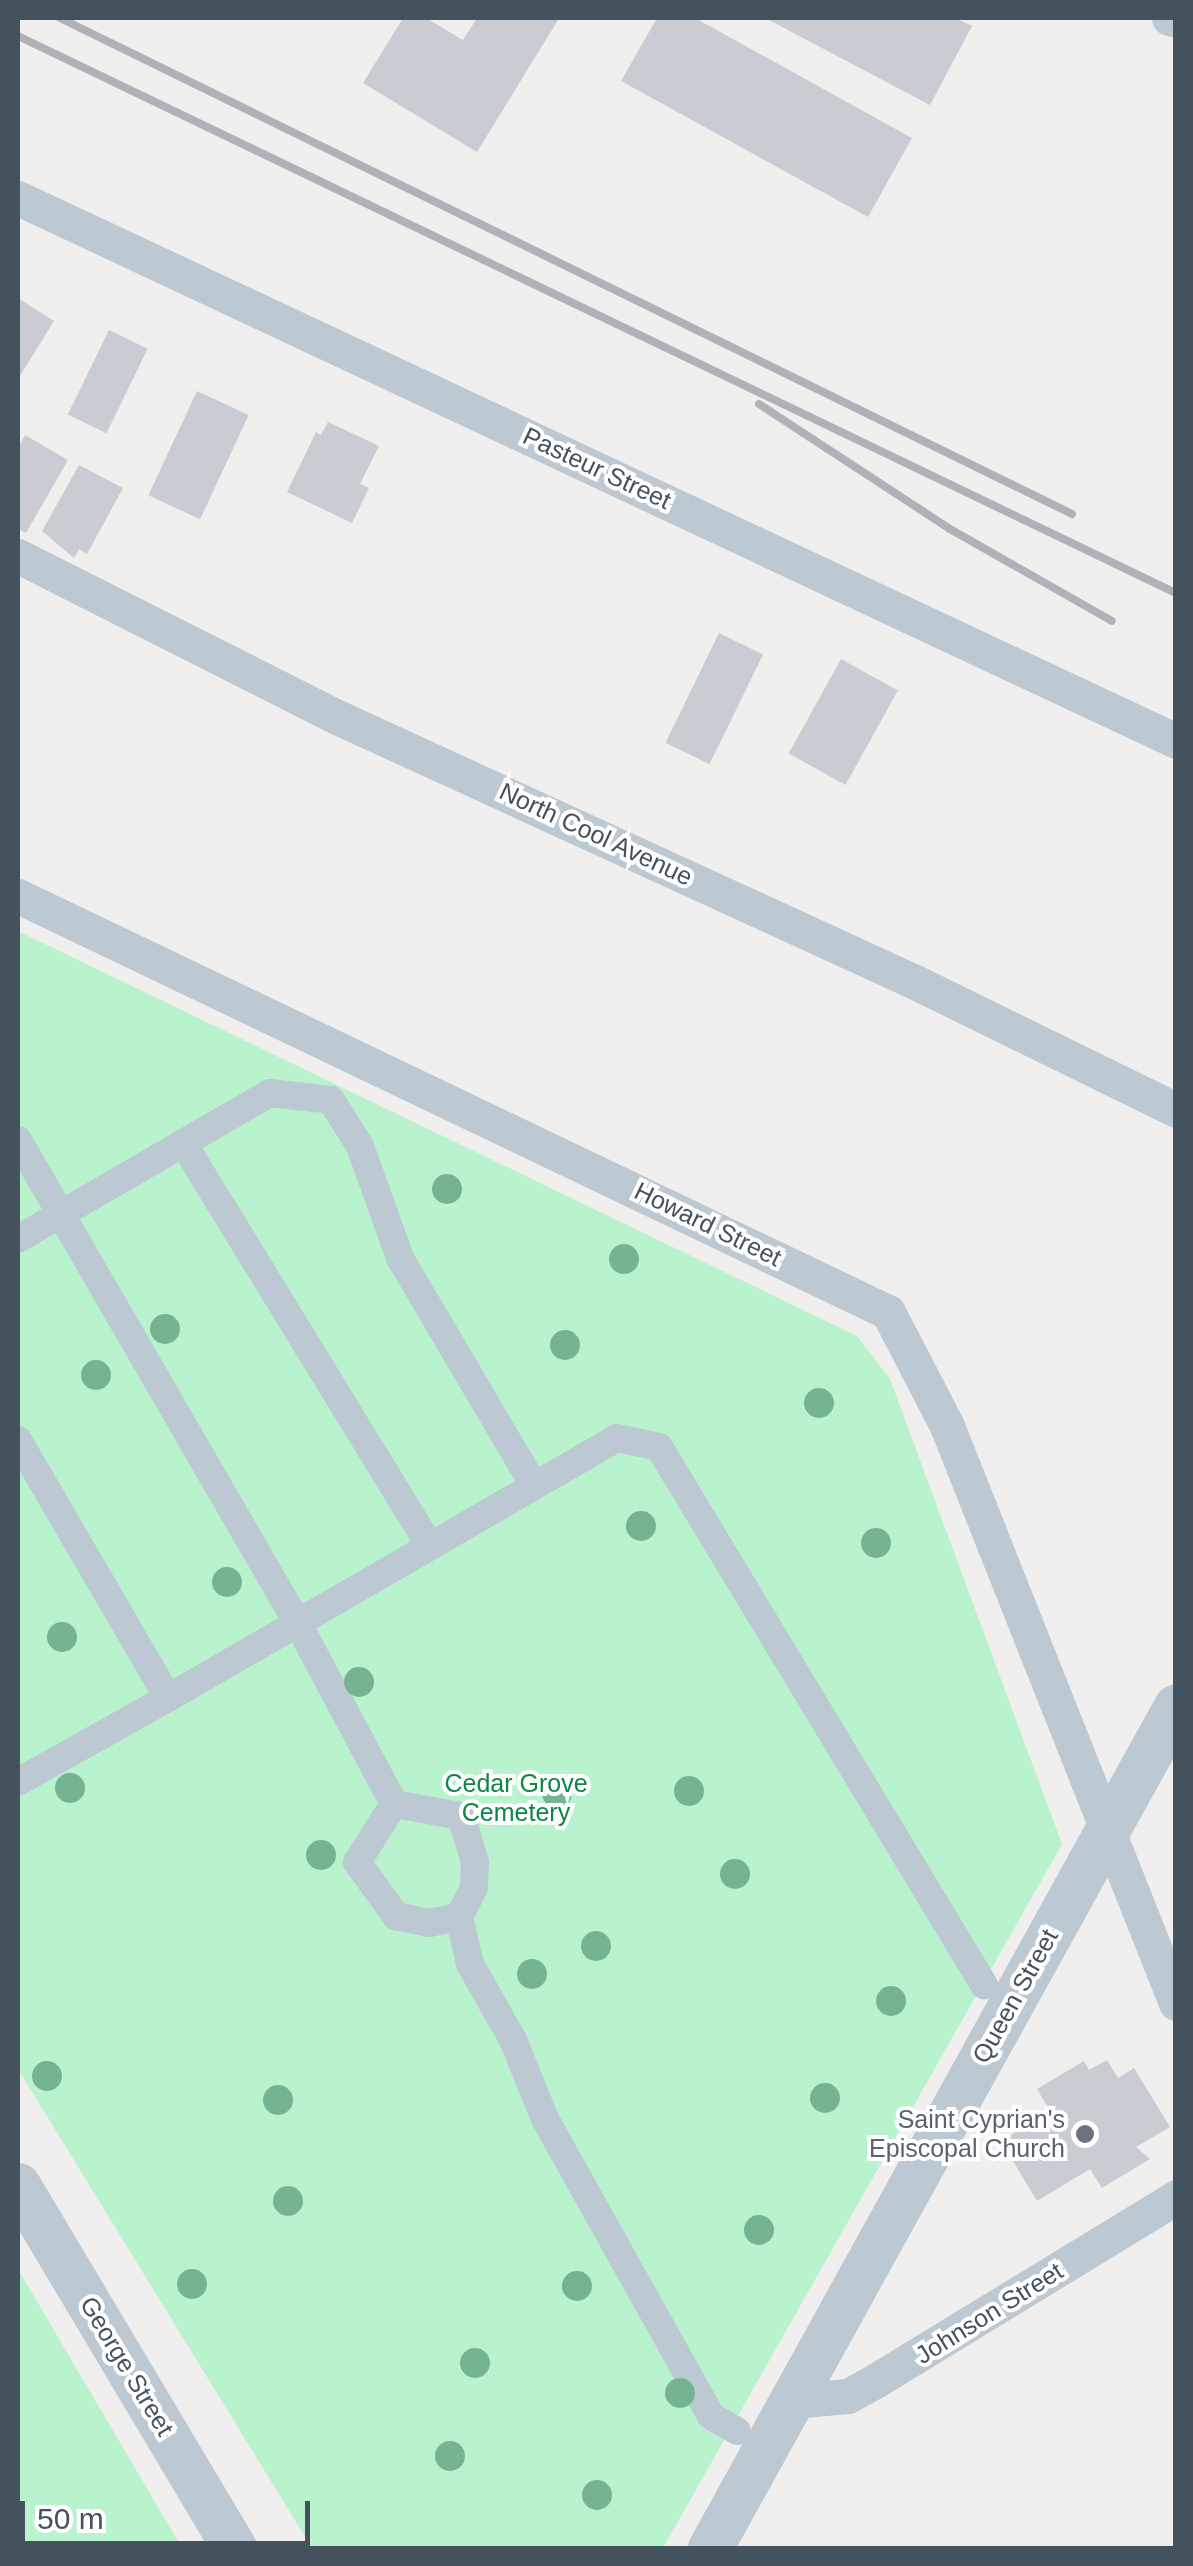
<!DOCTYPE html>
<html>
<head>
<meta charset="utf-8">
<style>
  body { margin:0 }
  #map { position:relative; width:1193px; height:2566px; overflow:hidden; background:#f1eeee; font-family:Helvetica,sans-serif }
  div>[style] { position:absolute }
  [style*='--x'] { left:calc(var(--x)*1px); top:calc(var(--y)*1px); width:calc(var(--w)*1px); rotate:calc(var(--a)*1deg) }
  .green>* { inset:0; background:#b8f3ce }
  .building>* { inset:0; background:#c9cdd3; transform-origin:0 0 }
  .pedestrian>* { height:28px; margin:-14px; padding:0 14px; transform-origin:14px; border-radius:14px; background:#bdc9d2 }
  .minor>* { height:35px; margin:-17.5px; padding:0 17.5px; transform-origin:17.5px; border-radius:17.5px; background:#bdc9d2 }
  .tertiary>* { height:45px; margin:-22.5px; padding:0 22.5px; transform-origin:22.5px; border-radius:22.5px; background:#bdc9d2 }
  .rail>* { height:8px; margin:-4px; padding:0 4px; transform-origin:4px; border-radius:4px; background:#afb3b9 }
  .trees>* { width:30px; height:30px; margin:-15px; border-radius:50%; background:#75b493 }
  .dots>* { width:28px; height:28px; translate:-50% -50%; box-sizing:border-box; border:5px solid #fff; border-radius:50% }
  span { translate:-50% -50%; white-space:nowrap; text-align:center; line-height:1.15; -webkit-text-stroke:8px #fff; paint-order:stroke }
  .street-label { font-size:25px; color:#44525d }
  .park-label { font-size:25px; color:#0f8548 }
  .worship-label { font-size:25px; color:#5b616d }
  .right { translate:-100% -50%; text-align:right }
  .frame { position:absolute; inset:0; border:20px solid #44525d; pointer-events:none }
  .scale { position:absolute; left:20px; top:2501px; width:290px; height:45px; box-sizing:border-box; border:5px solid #44525d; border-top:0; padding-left:12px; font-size:30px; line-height:35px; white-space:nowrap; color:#44525d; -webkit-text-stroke:8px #fff; paint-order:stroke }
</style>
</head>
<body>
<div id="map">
  <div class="green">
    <div style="clip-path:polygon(18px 931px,857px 1336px,890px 1379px,1062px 1844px,663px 2548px,312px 2548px,18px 2069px)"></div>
    <div style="clip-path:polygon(18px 2269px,182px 2548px,18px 2548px)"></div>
  </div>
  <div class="building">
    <div style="clip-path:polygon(403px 18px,426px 18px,463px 40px,477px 18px,558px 20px,477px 152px,363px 83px)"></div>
    <div style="clip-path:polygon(657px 18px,695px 18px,912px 138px,868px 217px,621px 81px)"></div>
    <div style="clip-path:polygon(765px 18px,955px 18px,972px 26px,930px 105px)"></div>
    <div style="clip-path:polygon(18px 298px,54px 321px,18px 379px)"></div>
    <div style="left:109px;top:330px;width:43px;height:94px;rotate:26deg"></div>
    <div style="left:197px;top:391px;width:57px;height:115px;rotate:25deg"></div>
    <div style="clip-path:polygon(328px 422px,379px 446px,360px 484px,369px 488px,352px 523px,287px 492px,316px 432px,321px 435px)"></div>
    <div style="clip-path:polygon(25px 435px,68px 460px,26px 533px,18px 529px,18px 448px)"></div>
    <div style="clip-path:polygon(79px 465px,123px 488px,87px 554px,79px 549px,74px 558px,42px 531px)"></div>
    <div style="left:719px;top:633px;width:49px;height:122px;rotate:26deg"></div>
    <div style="left:841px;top:659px;width:65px;height:108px;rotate:29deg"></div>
    <div style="clip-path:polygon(1107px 2060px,1118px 2078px,1134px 2068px,1170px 2127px,1136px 2147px,1150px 2159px,1102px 2188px,1090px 2169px,1037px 2201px,1001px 2141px,1050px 2111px,1037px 2089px,1084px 2061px,1089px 2070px)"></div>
  </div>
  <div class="pedestrian">
    <div style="--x:18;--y:1140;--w:557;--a:59.94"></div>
    <div style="--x:297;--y:1622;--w:206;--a:61.9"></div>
    <div style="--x:394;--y:1804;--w:69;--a:122.5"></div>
    <div style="--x:357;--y:1862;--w:67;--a:54.2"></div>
    <div style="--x:396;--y:1916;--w:34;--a:12"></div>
    <div style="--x:429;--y:1923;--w:31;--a:-11"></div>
    <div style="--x:459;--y:1917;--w:33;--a:-63"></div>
    <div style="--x:474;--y:1888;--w:26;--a:-88"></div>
    <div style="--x:475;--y:1862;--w:48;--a:-106.9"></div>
    <div style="--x:461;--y:1816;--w:68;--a:-169.8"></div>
    <div style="--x:183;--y:1143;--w:471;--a:58.5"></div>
    <div style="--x:18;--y:1239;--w:291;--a:-30.1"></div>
    <div style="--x:270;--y:1093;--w:61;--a:6.5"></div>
    <div style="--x:331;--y:1100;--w:54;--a:57.8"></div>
    <div style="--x:360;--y:1146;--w:119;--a:70.3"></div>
    <div style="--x:400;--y:1258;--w:262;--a:59.5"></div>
    <div style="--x:18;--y:1440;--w:298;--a:59.8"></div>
    <div style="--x:168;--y:1698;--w:172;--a:150.8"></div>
    <div style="--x:168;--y:1698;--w:519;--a:-30.07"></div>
    <div style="--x:617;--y:1438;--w:43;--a:12.1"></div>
    <div style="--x:659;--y:1447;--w:629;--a:58.86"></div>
    <div style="--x:459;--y:1917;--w:48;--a:76.8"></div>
    <div style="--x:470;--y:1964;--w:87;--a:60.5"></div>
    <div style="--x:513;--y:2040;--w:85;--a:67.9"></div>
    <div style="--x:545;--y:2119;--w:340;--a:60.8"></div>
    <div style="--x:711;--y:2416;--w:30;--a:30"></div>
  </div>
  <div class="minor">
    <div style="--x:1169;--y:18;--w:7;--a:16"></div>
    <div style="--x:18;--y:198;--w:1279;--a:25.12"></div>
    <div style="--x:18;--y:556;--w:357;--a:26.8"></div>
    <div style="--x:337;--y:717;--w:636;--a:24.63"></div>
    <div style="--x:915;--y:982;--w:291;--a:26.1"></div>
    <div style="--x:18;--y:896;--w:964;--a:25.56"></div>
    <div style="--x:888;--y:1312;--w:128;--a:62.6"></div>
    <div style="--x:947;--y:1426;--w:621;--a:68.35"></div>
    <div style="--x:792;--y:2401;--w:56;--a:-5.1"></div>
    <div style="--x:848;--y:2396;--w:31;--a:-29"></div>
    <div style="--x:875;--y:2381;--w:353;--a:-31.4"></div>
  </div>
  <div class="tertiary">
    <div style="--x:18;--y:2185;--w:422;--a:59.2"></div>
    <div style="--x:710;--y:2548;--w:962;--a:-61.04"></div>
  </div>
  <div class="rail">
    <div style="--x:60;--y:18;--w:1127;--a:26.11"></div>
    <div style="--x:18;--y:36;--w:1285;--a:25.69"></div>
    <div style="--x:759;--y:404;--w:228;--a:33.2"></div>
    <div style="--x:950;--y:529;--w:186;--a:29.6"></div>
  </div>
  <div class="trees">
    <div style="left:447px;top:1189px"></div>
    <div style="left:624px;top:1259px"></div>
    <div style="left:165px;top:1329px"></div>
    <div style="left:565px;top:1345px"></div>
    <div style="left:96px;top:1375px"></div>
    <div style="left:819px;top:1403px"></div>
    <div style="left:641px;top:1526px"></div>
    <div style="left:876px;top:1543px"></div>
    <div style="left:227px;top:1582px"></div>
    <div style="left:62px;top:1637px"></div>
    <div style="left:359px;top:1682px"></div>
    <div style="left:70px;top:1788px"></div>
    <div style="left:689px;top:1791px"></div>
    <div style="left:557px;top:1793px"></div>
    <div style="left:321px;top:1855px"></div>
    <div style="left:735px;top:1874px"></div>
    <div style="left:596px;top:1946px"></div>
    <div style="left:532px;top:1974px"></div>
    <div style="left:891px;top:2001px"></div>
    <div style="left:47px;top:2076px"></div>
    <div style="left:825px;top:2098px"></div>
    <div style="left:278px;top:2100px"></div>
    <div style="left:288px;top:2201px"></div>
    <div style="left:759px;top:2230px"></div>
    <div style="left:192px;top:2284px"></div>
    <div style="left:577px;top:2286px"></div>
    <div style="left:475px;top:2363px"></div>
    <div style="left:680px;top:2393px"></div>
    <div style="left:450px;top:2456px"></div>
    <div style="left:597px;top:2495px"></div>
  </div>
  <div class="dots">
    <div style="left:1085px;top:2134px;background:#6b7280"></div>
  </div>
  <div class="street-label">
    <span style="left:597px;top:468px;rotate:25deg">Pasteur Street</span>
    <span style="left:596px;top:834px;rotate:25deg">North Cool Avenue</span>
    <span style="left:708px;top:1224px;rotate:26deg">Howard Street</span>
    <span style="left:1015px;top:1996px;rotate:-61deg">Queen Street</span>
    <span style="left:989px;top:2313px;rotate:-32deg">Johnson Street</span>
    <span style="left:127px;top:2366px;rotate:59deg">George Street</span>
  </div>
  <div class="park-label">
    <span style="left:516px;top:1798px">Cedar Grove<br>Cemetery</span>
  </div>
  <div class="worship-label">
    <span class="right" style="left:1065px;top:2134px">Saint Cyprian's<br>Episcopal Church</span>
  </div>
  <div class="frame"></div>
  <div class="scale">50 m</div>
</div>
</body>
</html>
